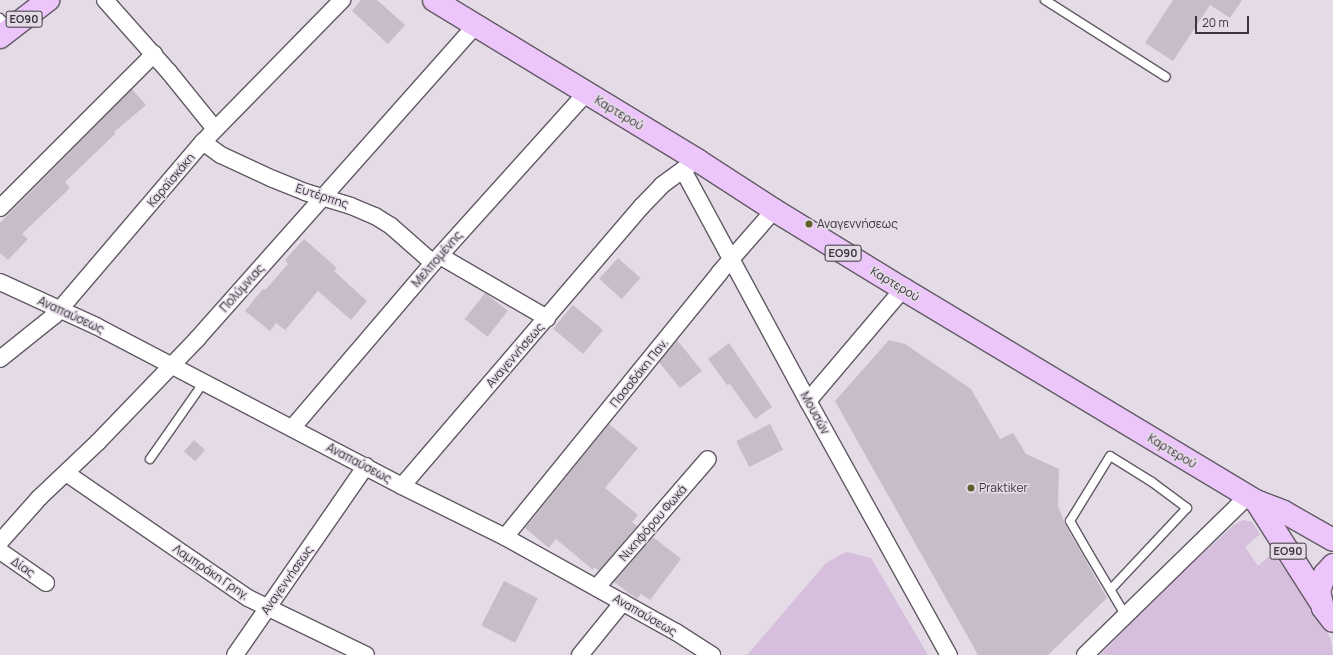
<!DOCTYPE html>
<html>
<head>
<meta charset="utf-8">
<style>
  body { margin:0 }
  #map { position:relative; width:1333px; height:655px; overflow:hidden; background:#e4dbe7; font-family:Manrope,sans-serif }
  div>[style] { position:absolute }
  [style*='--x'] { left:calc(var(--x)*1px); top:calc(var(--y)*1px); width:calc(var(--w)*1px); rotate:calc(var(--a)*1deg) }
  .green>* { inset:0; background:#d5bfdd }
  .building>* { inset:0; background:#c6bdc9; transform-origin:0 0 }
  .roads { filter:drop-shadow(1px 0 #615a64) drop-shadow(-1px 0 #615a64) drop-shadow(0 1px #615a64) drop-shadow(0 -1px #615a64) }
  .service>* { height:8px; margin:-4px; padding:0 4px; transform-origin:4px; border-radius:4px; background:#fff }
  .minor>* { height:16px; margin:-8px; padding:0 8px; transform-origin:8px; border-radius:8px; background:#fff }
  .primary>* { height:22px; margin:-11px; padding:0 11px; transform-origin:11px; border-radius:11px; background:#ecc6fa }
  .dots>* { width:11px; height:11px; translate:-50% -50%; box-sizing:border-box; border:2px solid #e4dbe7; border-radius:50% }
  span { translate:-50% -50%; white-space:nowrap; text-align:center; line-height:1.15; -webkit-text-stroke:3px #e4dbe7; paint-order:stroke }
  .shield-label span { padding:1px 3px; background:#e4dbe7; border:1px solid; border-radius:3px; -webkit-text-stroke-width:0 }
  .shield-label { font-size:11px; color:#3a363b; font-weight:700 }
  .street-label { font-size:12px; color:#3a363b }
  .poi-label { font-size:12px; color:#3a363b }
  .left { translate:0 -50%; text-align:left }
  .scale { position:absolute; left:1195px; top:16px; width:54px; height:18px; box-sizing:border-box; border:2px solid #3a363b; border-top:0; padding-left:5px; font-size:12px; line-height:14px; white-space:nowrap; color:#3a363b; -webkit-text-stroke:3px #e4dbe7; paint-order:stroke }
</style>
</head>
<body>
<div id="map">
  <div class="green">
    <div style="clip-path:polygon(1243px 520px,1252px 522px,1260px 534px,1245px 547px,1258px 566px,1273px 553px,1322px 621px,1331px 640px,1333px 655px,1100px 655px,1163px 590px,1234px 525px)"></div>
    <div style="clip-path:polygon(846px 552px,871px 558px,928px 655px,747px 655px,826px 563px)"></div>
  </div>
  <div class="building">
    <div style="clip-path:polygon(361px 0,377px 0,405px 25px,388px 44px,352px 11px)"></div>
    <div style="clip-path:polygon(1173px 0,1242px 0,1230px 18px,1210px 5px,1173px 61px,1145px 43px)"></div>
    <div style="clip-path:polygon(132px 89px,146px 105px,114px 132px,115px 134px,65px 182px,70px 188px,22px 234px,28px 239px,8px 260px,0 253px,0 223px)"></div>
    <div style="clip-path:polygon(304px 239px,337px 268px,334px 271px,367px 301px,351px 320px,318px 291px,285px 330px,276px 323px,270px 331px,245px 311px,263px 289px,265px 290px,288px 264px,285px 260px)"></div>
    <div style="left:618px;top:258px;width:30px;height:28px;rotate:42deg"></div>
    <div style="left:485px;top:293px;width:29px;height:33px;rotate:38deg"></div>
    <div style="left:573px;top:305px;width:39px;height:31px;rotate:40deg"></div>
    <div style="clip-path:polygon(677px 340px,702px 371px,680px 388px,659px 362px)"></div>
    <div style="clip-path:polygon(889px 340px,905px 344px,971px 389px,1000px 439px,1013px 433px,1026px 454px,1059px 469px,1058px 506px,1065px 524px,1107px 598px,1048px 655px,978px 655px,835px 401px)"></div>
    <div style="clip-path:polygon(729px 343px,772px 407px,755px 419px,730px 384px,727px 385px,708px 359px)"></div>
    <div style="clip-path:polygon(609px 424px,638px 448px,605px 488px,638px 515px,632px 522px,637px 526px,599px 571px,594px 567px,593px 570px,556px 539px,549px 548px,525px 528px)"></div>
    <div style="left:770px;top:424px;width:29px;height:38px;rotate:63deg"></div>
    <div style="left:194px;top:440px;width:15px;height:15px;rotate:42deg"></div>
    <div style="clip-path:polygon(653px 537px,681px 559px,650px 600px,641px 594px,637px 599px,614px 582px)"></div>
    <div style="left:504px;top:581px;width:38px;height:50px;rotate:27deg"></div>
  </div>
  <div class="roads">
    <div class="service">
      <div style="--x:1045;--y:0;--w:143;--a:32.5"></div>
      <div style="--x:0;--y:18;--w:14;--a:45"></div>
      <div style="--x:150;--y:459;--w:94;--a:-55"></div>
      <div style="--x:1111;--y:589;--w:111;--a:-46.8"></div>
      <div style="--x:1187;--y:508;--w:44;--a:-143.4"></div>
      <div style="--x:1152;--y:482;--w:49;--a:-148.2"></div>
      <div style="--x:1110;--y:456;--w:76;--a:121.6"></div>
      <div style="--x:1070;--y:521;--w:38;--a:60"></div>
      <div style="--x:1089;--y:554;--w:72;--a:59.2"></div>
    </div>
    <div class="minor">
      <div style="--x:105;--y:0;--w:96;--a:48.4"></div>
      <div style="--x:169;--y:72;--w:73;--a:51.1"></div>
      <div style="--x:203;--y:142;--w:22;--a:36"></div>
      <div style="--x:221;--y:155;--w:57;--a:24.8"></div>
      <div style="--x:273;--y:179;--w:35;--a:22"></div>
      <div style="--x:305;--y:192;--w:48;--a:16.9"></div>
      <div style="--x:351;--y:206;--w:26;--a:23"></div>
      <div style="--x:375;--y:216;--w:19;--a:32"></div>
      <div style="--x:391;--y:226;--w:56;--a:41.4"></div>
      <div style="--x:683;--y:170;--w:263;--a:61.6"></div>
      <div style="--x:808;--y:401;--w:291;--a:61"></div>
      <div style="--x:0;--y:208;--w:218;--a:-45"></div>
      <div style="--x:440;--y:256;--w:124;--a:30.1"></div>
      <div style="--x:0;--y:282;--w:106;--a:24.6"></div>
      <div style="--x:96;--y:326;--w:345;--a:27.6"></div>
      <div style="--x:402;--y:486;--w:115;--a:26.3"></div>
      <div style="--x:505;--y:537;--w:196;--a:29.1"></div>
      <div style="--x:676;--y:632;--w:43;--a:32.6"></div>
      <div style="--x:0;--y:359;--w:70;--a:-38.7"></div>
      <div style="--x:55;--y:315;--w:228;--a:-49.5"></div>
      <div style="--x:203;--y:142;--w:199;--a:-45.6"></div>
      <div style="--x:808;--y:401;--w:147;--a:-49.7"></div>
      <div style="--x:293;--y:427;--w:216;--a:-49.5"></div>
      <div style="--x:433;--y:263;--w:229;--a:-48"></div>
      <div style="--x:66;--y:473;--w:221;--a:34.5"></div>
      <div style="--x:248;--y:598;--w:131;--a:25.8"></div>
      <div style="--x:402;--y:486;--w:369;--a:-49.4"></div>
      <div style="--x:642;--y:206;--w:29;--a:-46"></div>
      <div style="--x:662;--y:185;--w:34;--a:-36"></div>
      <div style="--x:505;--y:537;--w:341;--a:-50.9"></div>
      <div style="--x:720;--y:272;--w:82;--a:-48.9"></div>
      <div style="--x:0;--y:542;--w:59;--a:-48.4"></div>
      <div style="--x:39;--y:498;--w:81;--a:-43.5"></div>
      <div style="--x:98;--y:442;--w:143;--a:-46.1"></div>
      <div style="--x:197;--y:339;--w:419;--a:-48.4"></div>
      <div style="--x:0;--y:551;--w:56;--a:34.8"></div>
      <div style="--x:597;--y:587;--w:169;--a:-49.1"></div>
      <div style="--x:235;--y:655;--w:230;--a:-55.3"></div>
      <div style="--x:580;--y:655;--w:68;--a:-50.9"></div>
      <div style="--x:1085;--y:655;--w:228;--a:-44.3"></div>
    </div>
    <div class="primary">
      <div style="--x:434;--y:0;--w:308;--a:31.3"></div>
      <div style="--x:697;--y:160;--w:92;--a:33"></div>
      <div style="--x:774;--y:210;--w:151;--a:31.5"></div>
      <div style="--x:903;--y:289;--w:412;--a:31"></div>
      <div style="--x:1256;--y:501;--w:30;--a:21"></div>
      <div style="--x:1284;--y:512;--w:56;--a:29.7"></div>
      <div style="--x:0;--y:37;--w:61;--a:-37.6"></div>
      <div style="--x:1256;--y:501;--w:119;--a:57.4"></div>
      <div style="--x:1333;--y:565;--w:12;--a:132"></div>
      <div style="--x:1325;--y:574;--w:18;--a:109"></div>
      <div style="--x:1319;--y:591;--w:17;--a:77"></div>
      <div style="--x:1323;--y:608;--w:16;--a:52"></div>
    </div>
  </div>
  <div class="dots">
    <div style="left:809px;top:224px;background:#605e2b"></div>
    <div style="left:971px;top:488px;background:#605e2b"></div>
  </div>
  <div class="shield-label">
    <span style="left:24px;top:19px">ΕΟ90</span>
    <span style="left:843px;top:253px">ΕΟ90</span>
    <span style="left:1288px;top:551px">ΕΟ90</span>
  </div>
  <div class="street-label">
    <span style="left:619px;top:113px;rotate:31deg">Καρτερού</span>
    <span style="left:171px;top:180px;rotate:-50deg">Καραϊσκάκη</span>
    <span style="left:322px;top:196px;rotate:18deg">Ευτέρπης</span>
    <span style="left:437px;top:259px;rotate:-49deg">Μελπομένης</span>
    <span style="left:895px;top:284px;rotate:31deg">Καρτερού</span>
    <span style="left:242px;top:288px;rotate:-48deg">Πολύμνιας</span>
    <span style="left:71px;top:315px;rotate:25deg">Αναπαύσεως</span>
    <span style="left:515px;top:355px;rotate:-49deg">Αναγεννήσεως</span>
    <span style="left:639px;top:373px;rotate:-51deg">Πασαδάκη Παν.</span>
    <span style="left:815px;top:413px;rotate:61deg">Μουσών</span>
    <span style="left:1172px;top:451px;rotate:31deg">Καρτερού</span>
    <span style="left:359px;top:463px;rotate:28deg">Αναπαύσεως</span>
    <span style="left:653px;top:523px;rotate:-49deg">Νικηφόρου Φωκά</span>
    <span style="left:23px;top:567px;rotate:34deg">Δίας</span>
    <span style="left:211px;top:572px;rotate:34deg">Λαμπράκη Γρηγ.</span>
    <span style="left:287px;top:580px;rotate:-55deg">Αναγεννήσεως</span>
    <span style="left:645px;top:615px;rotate:30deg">Αναπαύσεως</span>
  </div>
  <div class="poi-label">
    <span class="left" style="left:817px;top:224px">Αναγεννήσεως</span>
    <span class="left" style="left:979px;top:488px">Praktiker</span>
  </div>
  <div class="scale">20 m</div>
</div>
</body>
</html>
